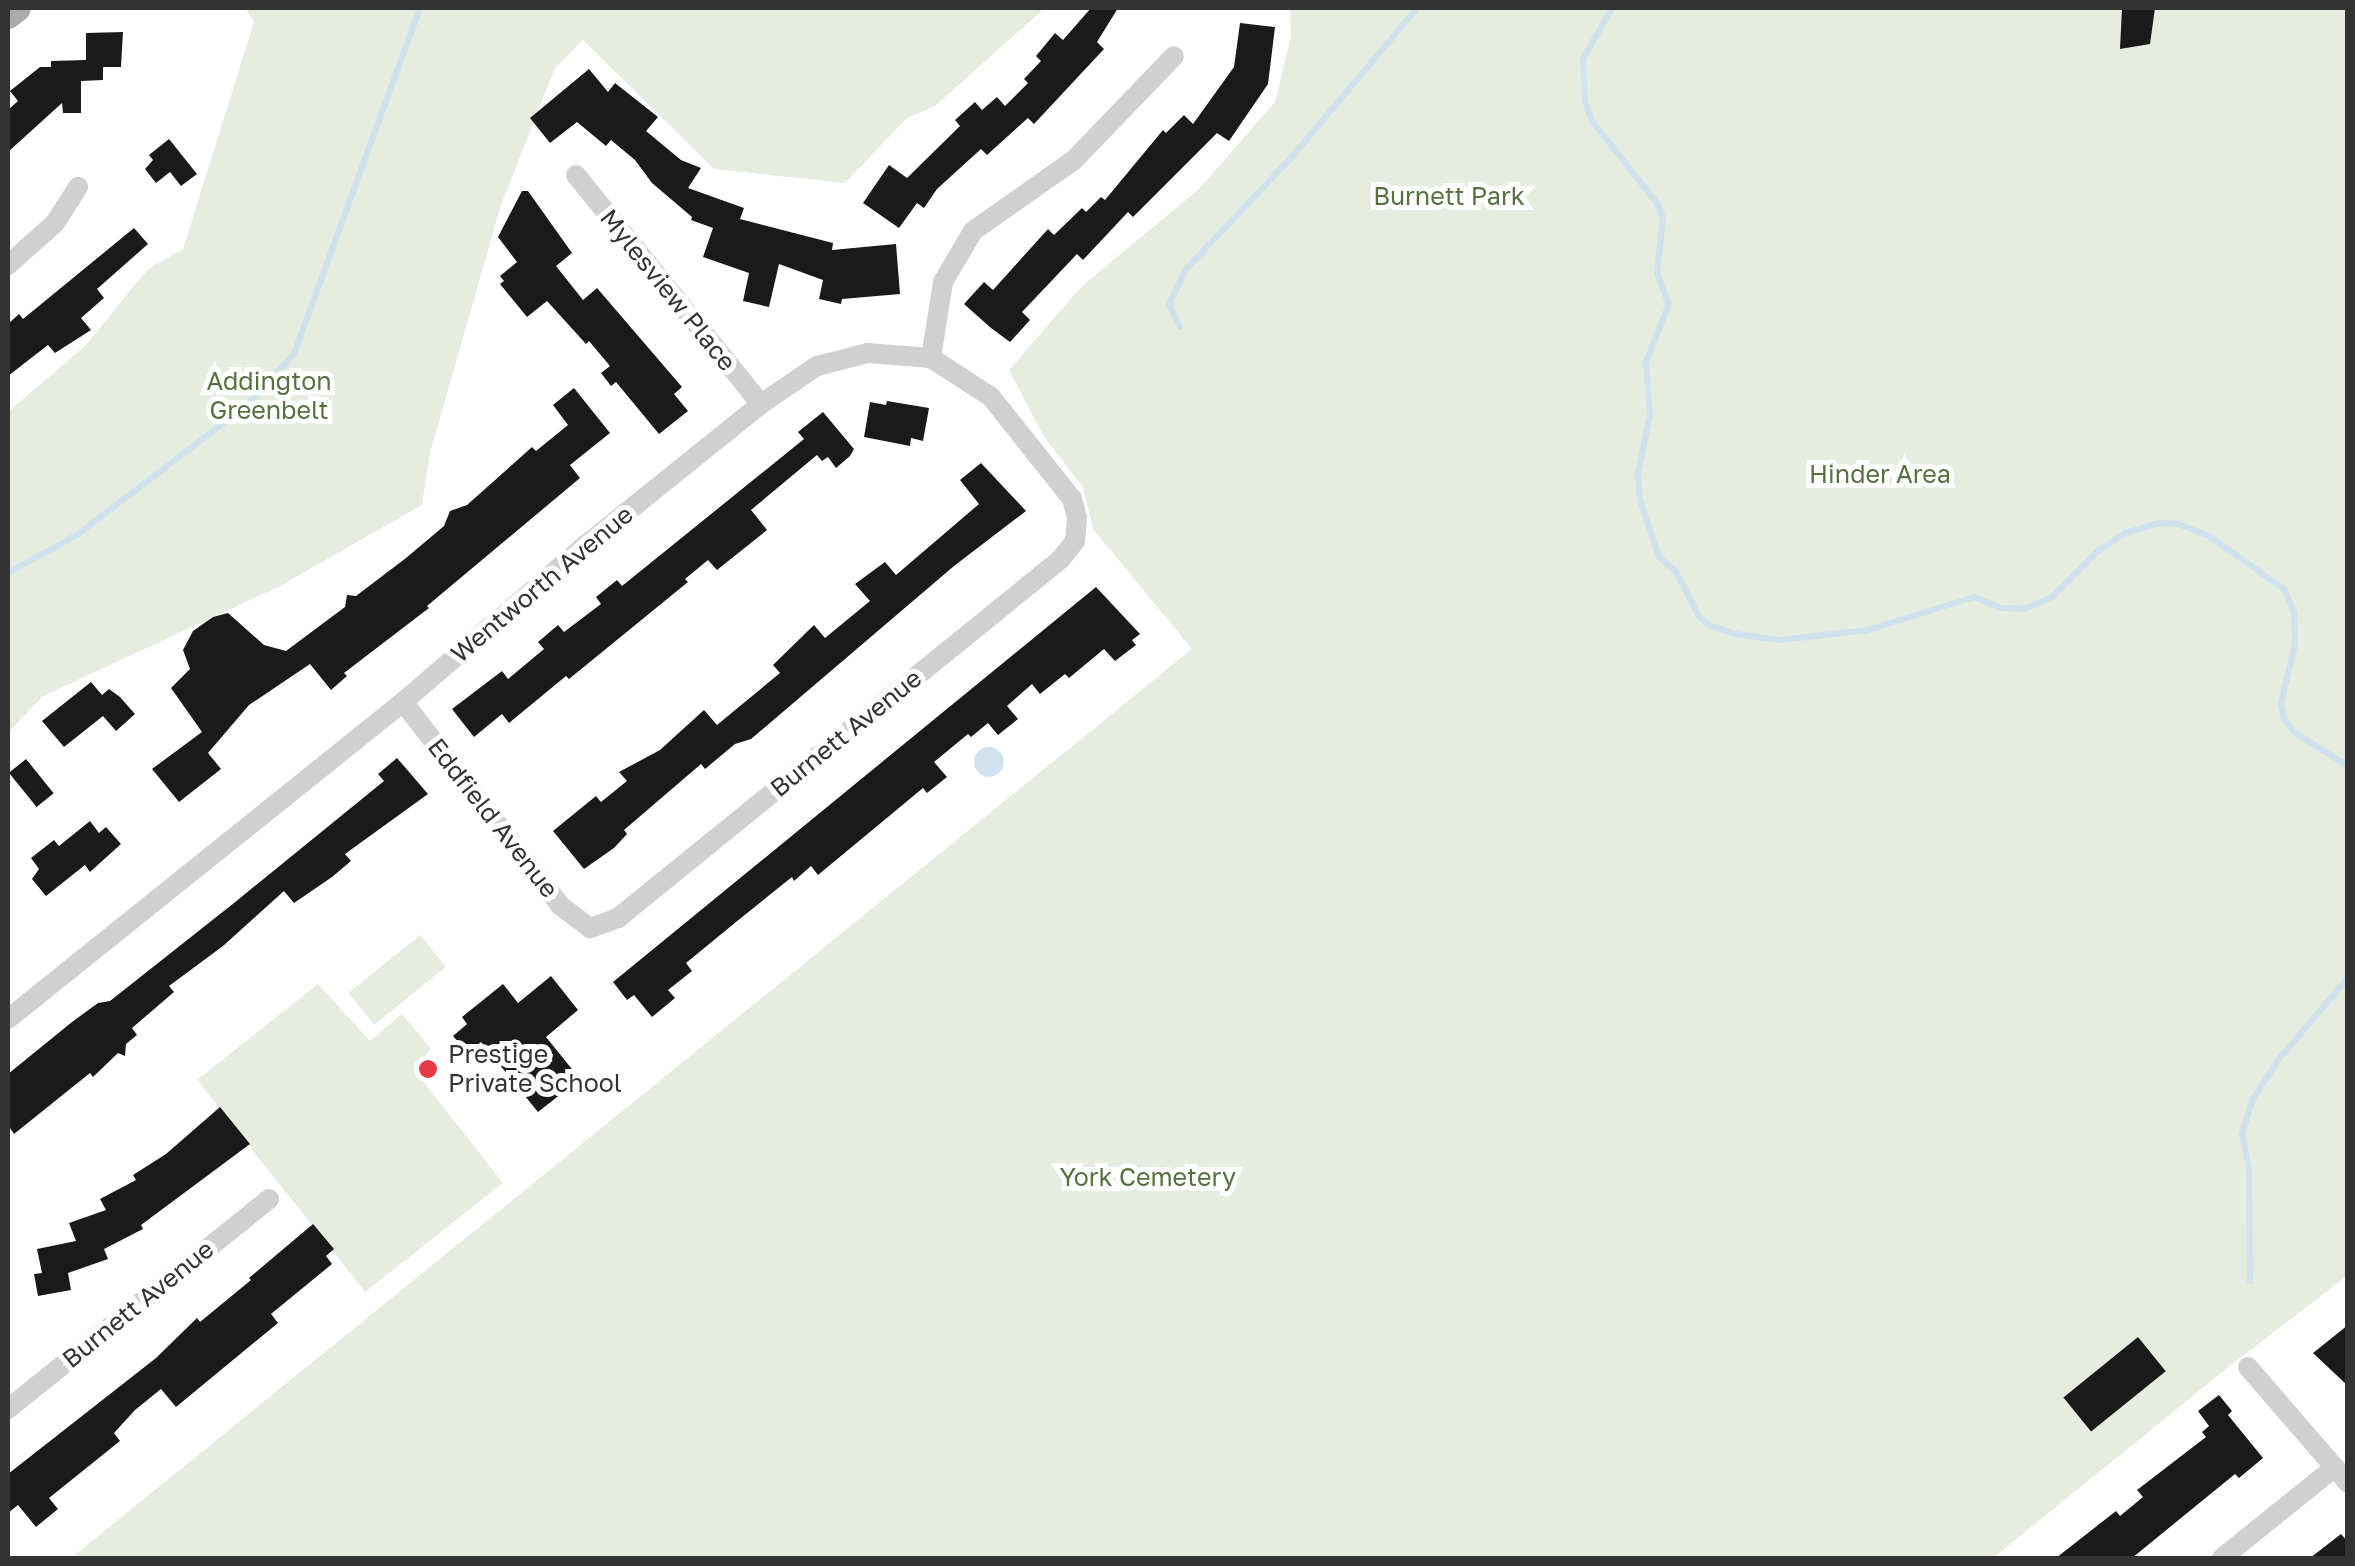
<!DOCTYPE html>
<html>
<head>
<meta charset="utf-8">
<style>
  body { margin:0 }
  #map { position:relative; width:2355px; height:1566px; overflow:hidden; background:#fff; font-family:"Golos Text",sans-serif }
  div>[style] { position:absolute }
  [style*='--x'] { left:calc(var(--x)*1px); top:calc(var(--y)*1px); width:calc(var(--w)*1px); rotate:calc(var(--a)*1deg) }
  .green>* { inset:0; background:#e6ecdf; transform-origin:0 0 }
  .water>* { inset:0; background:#cfe2ee }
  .round { border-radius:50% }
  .stream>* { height:6px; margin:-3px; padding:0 3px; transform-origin:3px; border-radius:3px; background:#cfe2ee }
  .building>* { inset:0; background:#1a1a1a; transform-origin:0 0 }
  .minor>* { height:20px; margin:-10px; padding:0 10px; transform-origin:10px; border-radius:10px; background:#d0d0d0 }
  .major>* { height:28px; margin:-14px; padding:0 14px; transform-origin:14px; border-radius:14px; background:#ababab }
  .dots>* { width:28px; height:28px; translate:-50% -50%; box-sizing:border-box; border:5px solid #fff; border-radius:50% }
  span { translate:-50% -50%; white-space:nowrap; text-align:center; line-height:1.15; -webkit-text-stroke:10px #fff; paint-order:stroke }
  .park-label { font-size:25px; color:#56703f }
  .street-label { font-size:25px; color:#333 }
  .poi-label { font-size:25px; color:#333 }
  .left { translate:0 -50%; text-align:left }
  .frame { position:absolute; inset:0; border:10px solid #333; pointer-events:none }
</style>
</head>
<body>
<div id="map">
  <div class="green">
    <div style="clip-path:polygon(245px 8px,1045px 8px,935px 106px,907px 118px,845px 183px,714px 169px,583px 40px,555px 68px,501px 205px,430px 453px,422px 505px,280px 586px,43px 696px,8px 733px,8px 412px,85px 346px,148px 269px,183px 249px,254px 22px)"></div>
    <div style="clip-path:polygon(1290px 8px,2347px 8px,2347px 1276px,2236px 1361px,1993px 1558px,71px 1558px,1192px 649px,1093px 529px,1083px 487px,1044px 437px,1009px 370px,1082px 286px,1199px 189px,1275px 102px,1291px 36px)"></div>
    <div style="left:420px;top:935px;width:41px;height:92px;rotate:51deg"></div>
    <div style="clip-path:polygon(318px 984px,370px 1041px,402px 1014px,431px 1048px,415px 1071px,503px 1183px,365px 1292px,197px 1080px)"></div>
  </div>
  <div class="water">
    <div class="round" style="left:974px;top:747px;width:30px;height:30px"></div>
  </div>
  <div class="stream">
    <div style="--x:1612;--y:8;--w:59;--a:119.6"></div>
    <div style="--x:1583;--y:59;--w:42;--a:87.3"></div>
    <div style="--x:1585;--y:101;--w:21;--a:71"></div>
    <div style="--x:1592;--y:121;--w:105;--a:51.6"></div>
    <div style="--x:1657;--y:203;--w:16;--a:68"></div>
    <div style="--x:1663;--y:218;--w:55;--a:96.2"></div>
    <div style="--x:1657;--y:273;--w:33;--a:69"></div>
    <div style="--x:1669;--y:304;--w:62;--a:111.6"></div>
    <div style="--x:1646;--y:362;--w:53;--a:85.7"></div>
    <div style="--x:1650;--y:415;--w:59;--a:101.7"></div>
    <div style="--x:1638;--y:473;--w:27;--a:86"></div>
    <div style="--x:1640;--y:500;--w:60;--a:71.6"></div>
    <div style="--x:1659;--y:557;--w:23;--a:41"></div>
    <div style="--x:1676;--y:572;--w:50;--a:62.4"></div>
    <div style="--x:1699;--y:616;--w:13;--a:42"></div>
    <div style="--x:1709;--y:625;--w:28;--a:19"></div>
    <div style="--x:1735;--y:634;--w:45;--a:7.6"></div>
    <div style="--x:1780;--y:640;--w:89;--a:-6.5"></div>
    <div style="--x:1868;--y:630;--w:111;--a:-17.3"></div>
    <div style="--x:1974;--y:597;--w:29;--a:22"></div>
    <div style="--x:2001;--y:608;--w:23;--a:2"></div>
    <div style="--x:2024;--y:609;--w:30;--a:-23"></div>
    <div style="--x:2052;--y:597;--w:64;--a:-45"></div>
    <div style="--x:2097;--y:552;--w:34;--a:-34"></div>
    <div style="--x:2125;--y:533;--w:36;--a:-16"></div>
    <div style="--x:2160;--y:523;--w:18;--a:3"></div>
    <div style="--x:2178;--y:524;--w:33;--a:21"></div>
    <div style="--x:2209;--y:536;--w:92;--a:35.2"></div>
    <div style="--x:2284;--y:589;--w:26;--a:67"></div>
    <div style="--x:2294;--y:613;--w:31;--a:88"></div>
    <div style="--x:2295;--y:644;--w:61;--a:103.3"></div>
    <div style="--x:2281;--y:703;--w:16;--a:79"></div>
    <div style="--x:2284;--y:719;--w:16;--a:52"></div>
    <div style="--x:2294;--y:732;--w:64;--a:32.2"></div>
    <div style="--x:1180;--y:327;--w:25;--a:-116"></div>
    <div style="--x:1169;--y:304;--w:39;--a:-64"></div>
    <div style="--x:1186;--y:269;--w:151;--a:-46.6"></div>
    <div style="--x:1290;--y:159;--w:197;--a:-49.9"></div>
    <div style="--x:8;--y:573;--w:79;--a:-28.8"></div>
    <div style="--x:77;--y:535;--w:214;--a:-37.4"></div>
    <div style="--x:247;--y:405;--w:69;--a:-47.3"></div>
    <div style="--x:294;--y:354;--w:368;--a:-70"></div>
    <div style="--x:2250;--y:1281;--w:112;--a:-90.5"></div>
    <div style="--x:2249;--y:1169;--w:36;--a:-101"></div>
    <div style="--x:2242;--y:1134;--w:37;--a:-73"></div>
    <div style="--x:2253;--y:1099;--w:48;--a:-57"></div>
    <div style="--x:2279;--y:1059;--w:106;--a:-49.6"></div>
  </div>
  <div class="building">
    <div style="clip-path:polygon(1091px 8px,1118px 8px,1097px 42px,1104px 49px,1034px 124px,1028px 118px,987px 155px,981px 149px,937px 189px,924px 208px,917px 203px,899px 228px,863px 203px,889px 165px,907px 178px,960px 126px,955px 120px,975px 102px,982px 110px,997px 97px,1005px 106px,1028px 83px,1024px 79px,1041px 61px,1036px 56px,1055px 33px,1063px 40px)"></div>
    <div style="clip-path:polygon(2122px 8px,2155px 8px,2150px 44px,2120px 49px)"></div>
    <div style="clip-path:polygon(1240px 23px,1275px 27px,1268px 84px,1229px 141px,1217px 133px,1133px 217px,1128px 212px,1083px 260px,1077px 254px,1022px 312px,1030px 320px,1010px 342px,991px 328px,964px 304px,984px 282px,993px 290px,1048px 229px,1054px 235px,1082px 208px,1086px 212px,1101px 197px,1105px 200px,1163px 130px,1166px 133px,1184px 115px,1193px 124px,1234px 67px)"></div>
    <div style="clip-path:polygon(123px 32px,121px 67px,103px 67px,103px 80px,81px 81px,81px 113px,63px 113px,62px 103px,8px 152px,8px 110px,18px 101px,10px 91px,40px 67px,51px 67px,51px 61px,86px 60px,86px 33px)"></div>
    <div style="clip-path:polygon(589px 69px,608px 92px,615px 83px,658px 117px,646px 131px,681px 160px,701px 168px,688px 188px,744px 208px,740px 219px,833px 243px,832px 250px,896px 244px,900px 294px,842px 299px,841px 304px,819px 299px,823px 280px,779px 264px,769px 307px,743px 301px,749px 273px,703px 257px,713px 228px,691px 220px,692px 217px,652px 183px,635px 160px,611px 140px,606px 146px,577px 122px,550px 143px,530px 118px)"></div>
    <div style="clip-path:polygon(169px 139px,197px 174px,181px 186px,170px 172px,156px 183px,145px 169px,153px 160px,149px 155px)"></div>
    <div style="clip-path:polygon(522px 191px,528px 191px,572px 253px,556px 266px,583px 300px,597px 288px,682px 387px,674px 394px,688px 411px,659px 434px,616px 382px,611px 386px,601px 373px,610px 366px,589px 341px,586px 344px,547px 301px,527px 317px,500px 284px,504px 281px,500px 276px,517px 262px,498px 237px)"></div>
    <div style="clip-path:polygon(134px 228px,148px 244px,97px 289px,104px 298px,81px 318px,91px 330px,55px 353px,48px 345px,8px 376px,8px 324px,19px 314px,23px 319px)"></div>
    <div style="clip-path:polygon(574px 388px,610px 433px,570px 465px,580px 478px,427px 606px,429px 608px,344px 673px,347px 676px,331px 690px,310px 664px,249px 705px,208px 753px,221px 769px,179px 802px,152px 769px,202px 732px,171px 688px,190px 669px,183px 650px,193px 631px,213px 617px,228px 613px,264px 645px,286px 651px,345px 607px,347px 595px,356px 596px,406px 558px,444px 526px,450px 511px,467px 505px,532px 447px,536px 451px,568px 425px,553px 405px)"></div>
    <div style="clip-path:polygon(887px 401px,929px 408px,923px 441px,911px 438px,910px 446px,864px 437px,870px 402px,886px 405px)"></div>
    <div style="clip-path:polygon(823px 412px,854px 449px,850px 456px,836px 468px,828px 457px,822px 461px,817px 455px,751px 510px,767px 530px,717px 570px,708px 560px,685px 579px,688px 582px,569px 679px,566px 676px,509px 723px,502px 714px,474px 737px,452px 709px,502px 671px,508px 679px,544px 649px,538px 642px,558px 625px,564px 632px,601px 604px,596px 597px,617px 580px,622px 586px,804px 439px,798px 432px)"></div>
    <div style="clip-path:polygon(981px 463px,1026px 511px,954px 566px,751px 739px,735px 744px,705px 769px,701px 764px,624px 830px,627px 834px,614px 848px,584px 869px,553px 831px,596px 796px,601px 802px,627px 781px,619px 772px,660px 750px,704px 710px,717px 725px,780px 673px,773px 665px,814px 625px,825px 638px,870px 601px,855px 584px,885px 562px,896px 575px,979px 504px,960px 480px)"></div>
    <div style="clip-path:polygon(1096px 587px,1140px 634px,1132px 640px,1136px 645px,1115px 661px,1104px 649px,1069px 678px,1065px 674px,1040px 694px,1032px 684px,1007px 706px,1018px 719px,998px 735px,988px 723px,971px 737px,968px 734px,934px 762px,947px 777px,927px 793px,923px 788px,818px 875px,811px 866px,794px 881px,792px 877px,736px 922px,686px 963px,692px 971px,668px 990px,675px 998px,652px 1017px,634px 995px,627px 1000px,613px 982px)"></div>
    <div style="clip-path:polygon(91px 682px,102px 695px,109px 689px,120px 697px,135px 714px,116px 731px,103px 716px,64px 747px,42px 721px)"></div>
    <div style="clip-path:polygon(397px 758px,428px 794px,345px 854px,351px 861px,332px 877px,294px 903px,284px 891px,223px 946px,169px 986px,174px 992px,132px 1028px,137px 1035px,126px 1044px,125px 1056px,118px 1053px,93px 1077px,90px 1073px,14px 1134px,8px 1125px,8px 1074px,72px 1022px,98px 1003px,110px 1001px,234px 903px,384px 781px,378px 774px)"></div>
    <div style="left:26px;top:759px;width:44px;height:22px;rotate:51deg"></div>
    <div style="clip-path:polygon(90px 821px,99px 833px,106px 827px,121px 844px,90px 872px,85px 865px,46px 896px,32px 879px,39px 869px,31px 858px,54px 840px,59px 846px)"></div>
    <div style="clip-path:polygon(551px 976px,578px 1010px,546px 1037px,580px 1079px,538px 1112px,481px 1042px,468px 1053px,453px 1036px,467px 1024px,462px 1017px,503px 984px,518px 1003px)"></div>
    <div style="clip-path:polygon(220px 1107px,250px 1144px,141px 1225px,143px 1229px,104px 1249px,108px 1259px,68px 1273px,71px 1290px,38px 1296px,34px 1274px,42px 1273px,37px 1249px,76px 1241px,69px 1223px,106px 1210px,100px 1199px,136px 1180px,133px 1175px,166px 1154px)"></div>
    <div style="clip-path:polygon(313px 1224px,334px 1249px,326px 1256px,332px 1264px,271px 1314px,278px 1323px,176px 1407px,161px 1389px,135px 1410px,114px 1433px,120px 1441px,49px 1498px,58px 1509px,36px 1527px,18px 1505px,8px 1513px,8px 1474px,156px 1358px,197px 1318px,200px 1322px,251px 1280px,249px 1278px)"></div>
    <div style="clip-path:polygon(2348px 1325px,2348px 1386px,2313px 1353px)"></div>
    <div style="left:2138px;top:1337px;width:44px;height:96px;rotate:51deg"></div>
    <div style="clip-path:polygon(2219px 1395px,2232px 1411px,2228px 1415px,2263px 1458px,2239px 1478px,2235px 1474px,2132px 1558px,2056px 1558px,2116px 1511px,2120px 1516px,2143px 1497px,2137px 1490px,2206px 1437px,2202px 1432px,2209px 1426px,2198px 1411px)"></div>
    <div style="clip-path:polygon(2341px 1534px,2348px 1542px,2348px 1558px,2310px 1558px)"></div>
  </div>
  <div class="minor">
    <div style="--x:576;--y:175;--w:294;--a:51.1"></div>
    <div style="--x:8;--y:265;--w:63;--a:-41.8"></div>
    <div style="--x:55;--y:223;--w:43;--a:-57.4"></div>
    <div style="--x:931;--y:358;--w:77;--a:-81"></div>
    <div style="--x:943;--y:282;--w:59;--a:-59.5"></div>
    <div style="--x:973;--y:231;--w:123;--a:-35.1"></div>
    <div style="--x:1074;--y:160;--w:144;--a:-46.1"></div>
    <div style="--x:8;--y:1019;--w:506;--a:-38.75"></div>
    <div style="--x:403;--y:702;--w:243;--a:-40.7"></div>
    <div style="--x:587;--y:544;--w:223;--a:-38.8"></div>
    <div style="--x:761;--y:404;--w:68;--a:-34.2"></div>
    <div style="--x:817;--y:366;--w:53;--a:-14.3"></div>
    <div style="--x:868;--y:353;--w:63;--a:4.5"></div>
    <div style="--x:931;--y:358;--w:72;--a:33"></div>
    <div style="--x:991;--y:397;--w:130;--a:51.5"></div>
    <div style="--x:1072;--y:499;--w:20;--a:75"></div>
    <div style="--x:1077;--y:518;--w:23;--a:95"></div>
    <div style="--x:1075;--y:541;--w:23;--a:128"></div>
    <div style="--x:1061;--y:559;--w:570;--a:140.98"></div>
    <div style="--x:618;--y:918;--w:30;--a:160"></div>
    <div style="--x:590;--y:928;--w:38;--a:-143"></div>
    <div style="--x:560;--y:905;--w:257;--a:-127.7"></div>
    <div style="--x:2248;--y:1367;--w:153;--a:49.2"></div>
    <div style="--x:8;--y:1409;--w:335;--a:-38.8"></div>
    <div style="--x:2222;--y:1558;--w:145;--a:-38.8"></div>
  </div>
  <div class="major">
    <div style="--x:8;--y:15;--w:11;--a:-38"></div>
  </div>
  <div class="dots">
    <div style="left:428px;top:1069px;background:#e63946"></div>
  </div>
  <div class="park-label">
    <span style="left:1449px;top:196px">Burnett Park</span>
    <span style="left:269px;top:396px">Addington<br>Greenbelt</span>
    <span style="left:1880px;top:474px">Hinder Area</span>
    <span style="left:1148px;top:1177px">York Cemetery</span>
  </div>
  <div class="street-label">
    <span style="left:668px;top:290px;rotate:51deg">Mylesview Place</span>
    <span style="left:542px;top:584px;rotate:-40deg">Wentworth Avenue</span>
    <span style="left:846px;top:733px;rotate:-39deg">Burnett Avenue</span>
    <span style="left:493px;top:818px;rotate:52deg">Eddfield Avenue</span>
    <span style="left:138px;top:1304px;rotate:-39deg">Burnett Avenue</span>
  </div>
  <div class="poi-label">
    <span class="left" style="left:448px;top:1069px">Prestige<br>Private School</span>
  </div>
  <div class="frame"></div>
</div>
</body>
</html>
